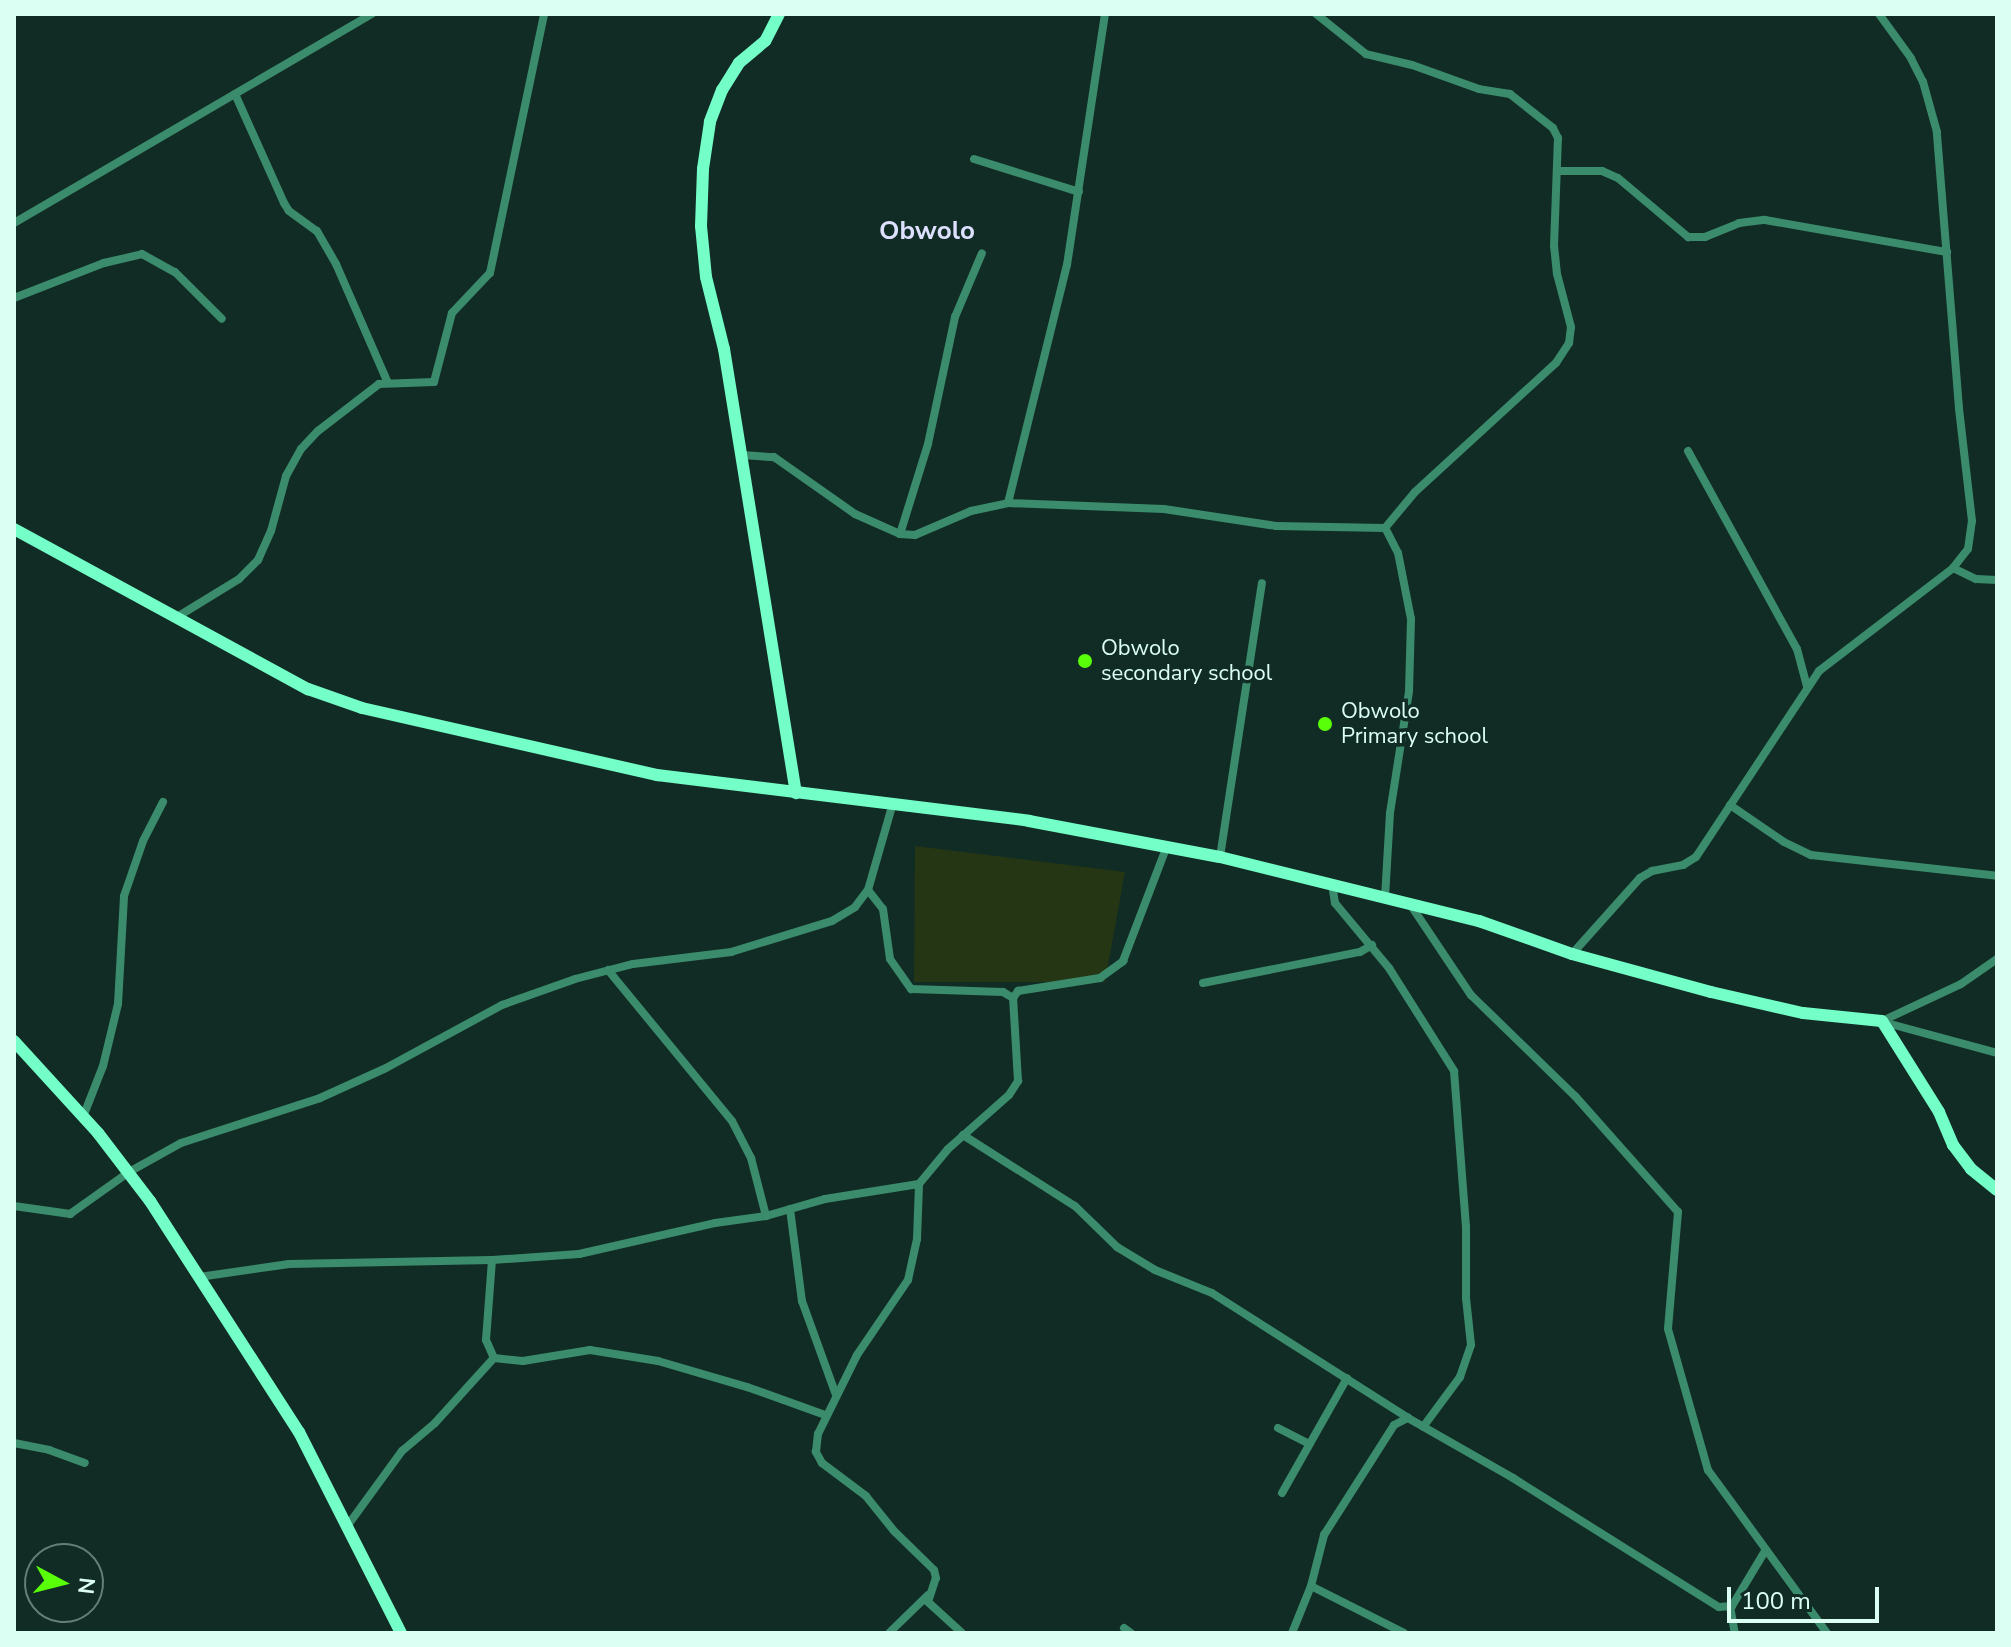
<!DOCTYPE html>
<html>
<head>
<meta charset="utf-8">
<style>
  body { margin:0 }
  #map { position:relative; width:2011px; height:1647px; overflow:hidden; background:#112c25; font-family:"Nunito Sans",sans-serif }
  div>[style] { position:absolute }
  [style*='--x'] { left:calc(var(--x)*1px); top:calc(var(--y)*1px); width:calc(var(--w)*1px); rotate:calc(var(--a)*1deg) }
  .green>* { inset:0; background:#243614 }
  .street>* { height:8px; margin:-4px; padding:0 4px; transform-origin:4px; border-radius:4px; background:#3b8b6d }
  .secondary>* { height:12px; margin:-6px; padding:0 6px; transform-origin:6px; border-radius:6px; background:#73ffc7 }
  .dots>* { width:22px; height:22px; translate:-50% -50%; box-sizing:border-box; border:4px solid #112c25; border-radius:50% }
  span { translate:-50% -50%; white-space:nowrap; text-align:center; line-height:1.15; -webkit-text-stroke:7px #112c25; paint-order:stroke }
  .poi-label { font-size:22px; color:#dcfff4 }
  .left { translate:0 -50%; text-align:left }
  .quarter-label { font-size:26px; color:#dee0ff; font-weight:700 }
  .frame { position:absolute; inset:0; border:16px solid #dcfff4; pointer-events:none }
  .north { position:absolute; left:24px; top:1543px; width:80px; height:80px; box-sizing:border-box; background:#112c25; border:2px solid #628078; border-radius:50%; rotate:97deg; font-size:22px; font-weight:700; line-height:32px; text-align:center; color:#dcfff4 }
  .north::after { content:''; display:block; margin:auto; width:28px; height:36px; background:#58ff08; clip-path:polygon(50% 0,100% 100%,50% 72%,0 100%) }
  .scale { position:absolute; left:1727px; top:1587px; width:152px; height:36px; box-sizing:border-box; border:4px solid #dcfff4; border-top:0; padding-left:10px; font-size:24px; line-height:28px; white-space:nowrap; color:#dcfff4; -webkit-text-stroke:6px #112c25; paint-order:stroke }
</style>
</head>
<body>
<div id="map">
  <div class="green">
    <div style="clip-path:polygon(915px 846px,1125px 872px,1105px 982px,914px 982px)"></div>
  </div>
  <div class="street">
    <div style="--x:235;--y:94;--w:120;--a:65.8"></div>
    <div style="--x:284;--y:203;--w:9;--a:58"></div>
    <div style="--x:289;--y:211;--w:34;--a:36"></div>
    <div style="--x:317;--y:231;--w:38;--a:60"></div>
    <div style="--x:336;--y:264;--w:128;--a:66.4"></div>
    <div style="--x:974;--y:159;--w:110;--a:17.4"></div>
    <div style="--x:1559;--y:171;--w:43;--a:0"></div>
    <div style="--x:1602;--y:171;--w:17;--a:24"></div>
    <div style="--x:1618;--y:178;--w:92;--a:40.1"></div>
    <div style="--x:1688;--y:237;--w:17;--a:0"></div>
    <div style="--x:1705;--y:237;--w:37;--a:-22"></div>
    <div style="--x:1739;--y:223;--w:26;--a:-7"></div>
    <div style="--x:1765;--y:220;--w:185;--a:10"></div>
    <div style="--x:14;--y:223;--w:415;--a:-30.3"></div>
    <div style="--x:14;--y:298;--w:97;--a:-21.3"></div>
    <div style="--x:104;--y:263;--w:39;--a:-13"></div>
    <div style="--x:142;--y:254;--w:38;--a:29"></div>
    <div style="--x:175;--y:272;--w:66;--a:45"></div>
    <div style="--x:1688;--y:451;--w:226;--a:61.2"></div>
    <div style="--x:1797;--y:649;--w:39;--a:75"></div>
    <div style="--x:742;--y:455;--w:32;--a:4"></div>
    <div style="--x:774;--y:457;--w:99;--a:35.1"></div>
    <div style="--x:855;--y:514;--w:49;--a:24"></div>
    <div style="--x:900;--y:534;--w:15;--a:4"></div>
    <div style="--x:915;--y:535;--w:61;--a:-23.2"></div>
    <div style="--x:971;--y:511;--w:38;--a:-12"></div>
    <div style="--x:1008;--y:503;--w:156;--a:2.2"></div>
    <div style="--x:1164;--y:509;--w:113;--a:8.6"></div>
    <div style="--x:1276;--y:526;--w:109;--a:1.1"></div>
    <div style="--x:1385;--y:528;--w:47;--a:-50.2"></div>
    <div style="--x:1415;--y:492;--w:191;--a:-42.5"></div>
    <div style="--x:1556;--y:363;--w:24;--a:-57"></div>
    <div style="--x:1569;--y:343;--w:16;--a:-83"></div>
    <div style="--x:1571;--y:327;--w:55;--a:-104.8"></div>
    <div style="--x:1557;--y:274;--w:28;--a:-96"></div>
    <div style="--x:1554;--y:246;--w:108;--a:-87.9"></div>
    <div style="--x:1558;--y:138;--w:11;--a:-117"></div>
    <div style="--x:1553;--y:128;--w:55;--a:-141.7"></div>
    <div style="--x:1510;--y:94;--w:31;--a:-171"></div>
    <div style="--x:1479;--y:89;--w:71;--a:-160.3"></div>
    <div style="--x:1412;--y:65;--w:47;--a:-166.6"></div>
    <div style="--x:1366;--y:54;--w:64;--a:-141.3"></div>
    <div style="--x:1008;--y:503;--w:245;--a:-76.1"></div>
    <div style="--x:1067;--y:265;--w:254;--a:-81.4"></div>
    <div style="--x:900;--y:534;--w:94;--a:-72.7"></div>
    <div style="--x:928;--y:444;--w:130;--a:-78"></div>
    <div style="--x:955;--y:317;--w:69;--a:-67.1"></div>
    <div style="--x:1953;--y:568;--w:25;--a:26"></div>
    <div style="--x:1976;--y:579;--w:21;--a:3"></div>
    <div style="--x:177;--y:617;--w:73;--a:-31.5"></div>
    <div style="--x:239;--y:579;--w:27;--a:-45"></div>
    <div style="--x:258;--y:560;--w:32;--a:-66"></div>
    <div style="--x:271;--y:531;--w:57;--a:-74.7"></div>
    <div style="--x:286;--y:476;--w:31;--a:-61"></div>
    <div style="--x:301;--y:449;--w:25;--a:-47"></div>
    <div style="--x:318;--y:431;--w:77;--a:-37.6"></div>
    <div style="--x:379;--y:384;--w:55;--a:-2.1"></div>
    <div style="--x:434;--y:382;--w:71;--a:-75.4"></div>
    <div style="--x:452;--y:313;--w:55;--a:-46.5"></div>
    <div style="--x:490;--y:273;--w:265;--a:-78.2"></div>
    <div style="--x:1730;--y:805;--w:65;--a:34.4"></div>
    <div style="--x:1784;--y:842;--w:30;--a:26"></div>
    <div style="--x:1811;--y:855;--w:187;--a:6.4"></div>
    <div style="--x:1220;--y:857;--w:277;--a:-81.3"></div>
    <div style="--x:1332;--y:884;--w:19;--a:81"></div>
    <div style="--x:1335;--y:903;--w:85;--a:50.3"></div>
    <div style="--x:1389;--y:968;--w:122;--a:57.7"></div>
    <div style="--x:1454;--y:1071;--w:156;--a:85.6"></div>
    <div style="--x:1466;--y:1227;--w:71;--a:90"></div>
    <div style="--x:1466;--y:1298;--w:47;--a:83.9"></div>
    <div style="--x:1471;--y:1345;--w:34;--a:109"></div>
    <div style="--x:1460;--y:1377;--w:62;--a:126.5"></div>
    <div style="--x:868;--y:890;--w:24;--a:52"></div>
    <div style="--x:883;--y:909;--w:50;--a:82"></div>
    <div style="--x:890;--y:959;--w:37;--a:55"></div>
    <div style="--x:911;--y:989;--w:92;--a:1.9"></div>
    <div style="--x:1003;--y:992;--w:12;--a:31"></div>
    <div style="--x:1385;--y:897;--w:84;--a:-86.6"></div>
    <div style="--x:1390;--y:813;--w:123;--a:-81.1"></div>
    <div style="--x:1409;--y:691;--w:72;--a:-88.4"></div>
    <div style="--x:1411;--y:619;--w:67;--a:-101.1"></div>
    <div style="--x:1398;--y:553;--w:28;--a:-117"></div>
    <div style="--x:1410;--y:904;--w:110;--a:56.2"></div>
    <div style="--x:1471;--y:995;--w:145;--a:44.2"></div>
    <div style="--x:1575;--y:1096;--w:155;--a:48.4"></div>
    <div style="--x:1678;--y:1212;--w:117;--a:94.9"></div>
    <div style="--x:1668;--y:1329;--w:147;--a:74.2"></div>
    <div style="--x:1708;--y:1470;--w:202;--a:53.9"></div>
    <div style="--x:1572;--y:954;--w:102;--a:-48.2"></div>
    <div style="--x:1640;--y:878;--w:14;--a:-30"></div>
    <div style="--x:1652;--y:871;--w:32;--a:-11"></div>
    <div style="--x:1683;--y:865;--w:15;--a:-32"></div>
    <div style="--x:1696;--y:857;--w:223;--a:-56.5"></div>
    <div style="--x:1819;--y:671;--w:169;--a:-37.5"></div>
    <div style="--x:1953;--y:568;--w:24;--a:-52"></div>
    <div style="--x:1968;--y:549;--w:28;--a:-82"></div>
    <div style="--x:1972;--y:521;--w:114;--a:-96.6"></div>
    <div style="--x:1959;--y:408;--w:277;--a:-94.6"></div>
    <div style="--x:1937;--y:132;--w:52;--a:-105.6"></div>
    <div style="--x:1923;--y:82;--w:27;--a:-117"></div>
    <div style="--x:1911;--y:58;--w:54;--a:-126"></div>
    <div style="--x:608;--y:970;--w:195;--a:50.6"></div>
    <div style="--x:732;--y:1121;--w:42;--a:62.8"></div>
    <div style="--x:751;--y:1158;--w:60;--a:75.5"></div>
    <div style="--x:1203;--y:983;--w:160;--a:-11.2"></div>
    <div style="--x:1360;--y:952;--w:14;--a:-30"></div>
    <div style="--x:1882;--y:1021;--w:87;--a:-25.1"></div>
    <div style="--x:1961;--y:984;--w:44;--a:-34.8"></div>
    <div style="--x:1883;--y:1022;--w:118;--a:15.2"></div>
    <div style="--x:83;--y:1117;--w:55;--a:-68.6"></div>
    <div style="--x:103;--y:1066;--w:64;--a:-76.4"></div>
    <div style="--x:118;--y:1004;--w:108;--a:-86.8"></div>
    <div style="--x:124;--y:896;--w:58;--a:-70.9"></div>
    <div style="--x:143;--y:841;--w:44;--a:-62.9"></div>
    <div style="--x:963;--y:1135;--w:133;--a:32.4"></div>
    <div style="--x:1075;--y:1206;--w:59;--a:44.3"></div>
    <div style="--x:1117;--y:1247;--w:44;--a:31.2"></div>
    <div style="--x:1155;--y:1270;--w:61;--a:22"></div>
    <div style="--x:1212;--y:1293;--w:232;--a:32.5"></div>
    <div style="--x:1408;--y:1418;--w:121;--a:29.7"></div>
    <div style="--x:1513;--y:1478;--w:243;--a:32.1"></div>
    <div style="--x:1719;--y:1607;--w:13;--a:-4"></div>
    <div style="--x:1732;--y:1606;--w:64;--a:-59"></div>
    <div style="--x:14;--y:1206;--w:57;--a:8.1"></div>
    <div style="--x:70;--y:1214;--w:72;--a:-35.4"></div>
    <div style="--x:129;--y:1172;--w:60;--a:-29.1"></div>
    <div style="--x:181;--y:1143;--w:146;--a:-17.9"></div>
    <div style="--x:320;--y:1098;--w:72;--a:-24.4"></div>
    <div style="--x:386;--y:1068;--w:132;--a:-28.5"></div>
    <div style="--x:502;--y:1005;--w:77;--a:-19.6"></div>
    <div style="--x:575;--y:979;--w:60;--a:-14.5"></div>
    <div style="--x:633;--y:964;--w:99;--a:-7"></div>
    <div style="--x:731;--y:952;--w:106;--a:-17.1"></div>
    <div style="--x:832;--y:921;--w:27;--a:-31"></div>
    <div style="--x:855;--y:907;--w:21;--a:-53"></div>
    <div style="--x:868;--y:890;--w:91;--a:-74"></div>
    <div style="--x:790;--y:1209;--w:93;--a:82.6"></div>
    <div style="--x:802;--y:1301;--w:100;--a:70.1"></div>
    <div style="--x:492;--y:1260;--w:80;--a:94.3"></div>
    <div style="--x:486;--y:1340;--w:20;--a:66"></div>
    <div style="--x:199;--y:1277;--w:91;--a:-8.2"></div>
    <div style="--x:289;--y:1264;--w:203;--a:-1.1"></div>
    <div style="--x:492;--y:1260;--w:87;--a:-3.9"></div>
    <div style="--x:579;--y:1254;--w:139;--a:-12.8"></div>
    <div style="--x:715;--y:1223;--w:51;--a:-7.8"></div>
    <div style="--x:766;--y:1216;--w:61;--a:-16.1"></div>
    <div style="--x:825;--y:1199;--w:95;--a:-9.1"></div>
    <div style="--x:1278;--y:1428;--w:33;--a:27"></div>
    <div style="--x:14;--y:1443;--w:36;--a:11"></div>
    <div style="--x:49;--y:1450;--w:38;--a:20"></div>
    <div style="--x:1282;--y:1493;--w:132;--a:-60.5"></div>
    <div style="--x:348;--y:1525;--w:92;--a:-53.9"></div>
    <div style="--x:402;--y:1451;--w:43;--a:-40.3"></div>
    <div style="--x:435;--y:1423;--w:88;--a:-47.8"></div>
    <div style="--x:494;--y:1358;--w:29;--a:6"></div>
    <div style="--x:523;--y:1361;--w:68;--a:-9.3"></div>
    <div style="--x:590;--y:1350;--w:69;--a:9.2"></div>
    <div style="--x:658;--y:1361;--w:93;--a:16.3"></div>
    <div style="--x:747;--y:1387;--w:83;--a:19.7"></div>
    <div style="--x:1311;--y:1586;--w:104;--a:26.8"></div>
    <div style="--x:1730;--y:1606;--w:27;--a:80"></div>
    <div style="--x:1124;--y:1628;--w:9;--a:36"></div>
    <div style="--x:889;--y:1633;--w:54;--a:-44.3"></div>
    <div style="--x:962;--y:1633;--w:46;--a:-137.6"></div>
    <div style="--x:928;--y:1602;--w:25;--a:-72"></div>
    <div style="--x:936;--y:1578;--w:8;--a:-104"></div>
    <div style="--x:934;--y:1570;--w:56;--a:-135.7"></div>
    <div style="--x:894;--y:1531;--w:45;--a:-128.7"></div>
    <div style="--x:866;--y:1496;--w:55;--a:-143.1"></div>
    <div style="--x:822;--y:1463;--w:13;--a:-119"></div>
    <div style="--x:816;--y:1452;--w:18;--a:-84"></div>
    <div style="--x:818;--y:1434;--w:88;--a:-63.7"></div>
    <div style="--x:857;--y:1355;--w:91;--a:-55.8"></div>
    <div style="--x:908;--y:1280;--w:42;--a:-77.6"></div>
    <div style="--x:917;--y:1239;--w:55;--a:-87.9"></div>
    <div style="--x:919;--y:1184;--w:45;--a:-50.4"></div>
    <div style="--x:948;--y:1149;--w:81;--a:-41.5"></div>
    <div style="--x:1009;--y:1095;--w:17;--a:-57"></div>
    <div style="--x:1018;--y:1081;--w:83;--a:-93.4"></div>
    <div style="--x:1013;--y:998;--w:9;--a:-54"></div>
    <div style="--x:1018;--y:991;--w:83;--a:-9"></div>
    <div style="--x:1100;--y:978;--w:29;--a:-36"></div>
    <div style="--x:1123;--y:961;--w:123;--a:-69.1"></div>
    <div style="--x:1292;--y:1633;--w:51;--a:-68"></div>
    <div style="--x:1311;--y:1586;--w:53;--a:-75.7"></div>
    <div style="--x:1324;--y:1535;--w:130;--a:-57.5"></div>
    <div style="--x:1394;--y:1425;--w:16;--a:-27"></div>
  </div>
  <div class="secondary">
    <div style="--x:779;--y:14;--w:30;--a:117"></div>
    <div style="--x:765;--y:41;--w:34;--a:140"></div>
    <div style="--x:739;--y:63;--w:32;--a:122"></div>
    <div style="--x:722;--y:90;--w:34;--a:111"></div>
    <div style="--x:710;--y:122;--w:48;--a:98.5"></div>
    <div style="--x:703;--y:169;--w:57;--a:92"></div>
    <div style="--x:701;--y:226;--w:51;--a:84.4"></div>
    <div style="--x:706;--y:277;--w:74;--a:76"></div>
    <div style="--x:724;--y:349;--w:450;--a:80.8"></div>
    <div style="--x:14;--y:529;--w:335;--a:28.6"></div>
    <div style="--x:308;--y:689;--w:57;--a:19.4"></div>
    <div style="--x:362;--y:708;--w:303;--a:12.8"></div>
    <div style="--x:657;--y:775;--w:375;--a:7"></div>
    <div style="--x:1029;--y:821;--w:194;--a:10.7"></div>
    <div style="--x:1220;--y:857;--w:267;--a:13.9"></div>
    <div style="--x:1479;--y:921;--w:99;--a:19.5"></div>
    <div style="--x:1572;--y:954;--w:144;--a:15.3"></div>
    <div style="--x:1711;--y:992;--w:94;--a:12.9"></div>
    <div style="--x:1803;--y:1013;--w:79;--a:5.8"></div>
    <div style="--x:1882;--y:1021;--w:107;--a:57.9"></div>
    <div style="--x:1939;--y:1112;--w:36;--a:67"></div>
    <div style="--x:1953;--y:1145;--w:30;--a:53"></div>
    <div style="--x:1971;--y:1169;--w:33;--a:39"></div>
    <div style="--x:14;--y:1041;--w:125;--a:47.6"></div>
    <div style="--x:98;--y:1133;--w:86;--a:52.6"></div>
    <div style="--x:150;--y:1201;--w:275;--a:57.2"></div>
    <div style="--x:299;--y:1432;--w:225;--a:63.1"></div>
  </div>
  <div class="dots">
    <div style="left:1085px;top:661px;background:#58ff08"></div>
    <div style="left:1325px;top:724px;background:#58ff08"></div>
  </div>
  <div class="poi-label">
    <span class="left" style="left:1101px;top:661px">Obwolo<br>secondary school</span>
    <span class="left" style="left:1341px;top:724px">Obwolo<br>Primary school</span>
  </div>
  <div class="quarter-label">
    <span style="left:927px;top:231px">Obwolo</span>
  </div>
  <div class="frame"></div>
  <div class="north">N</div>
  <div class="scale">100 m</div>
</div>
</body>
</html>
